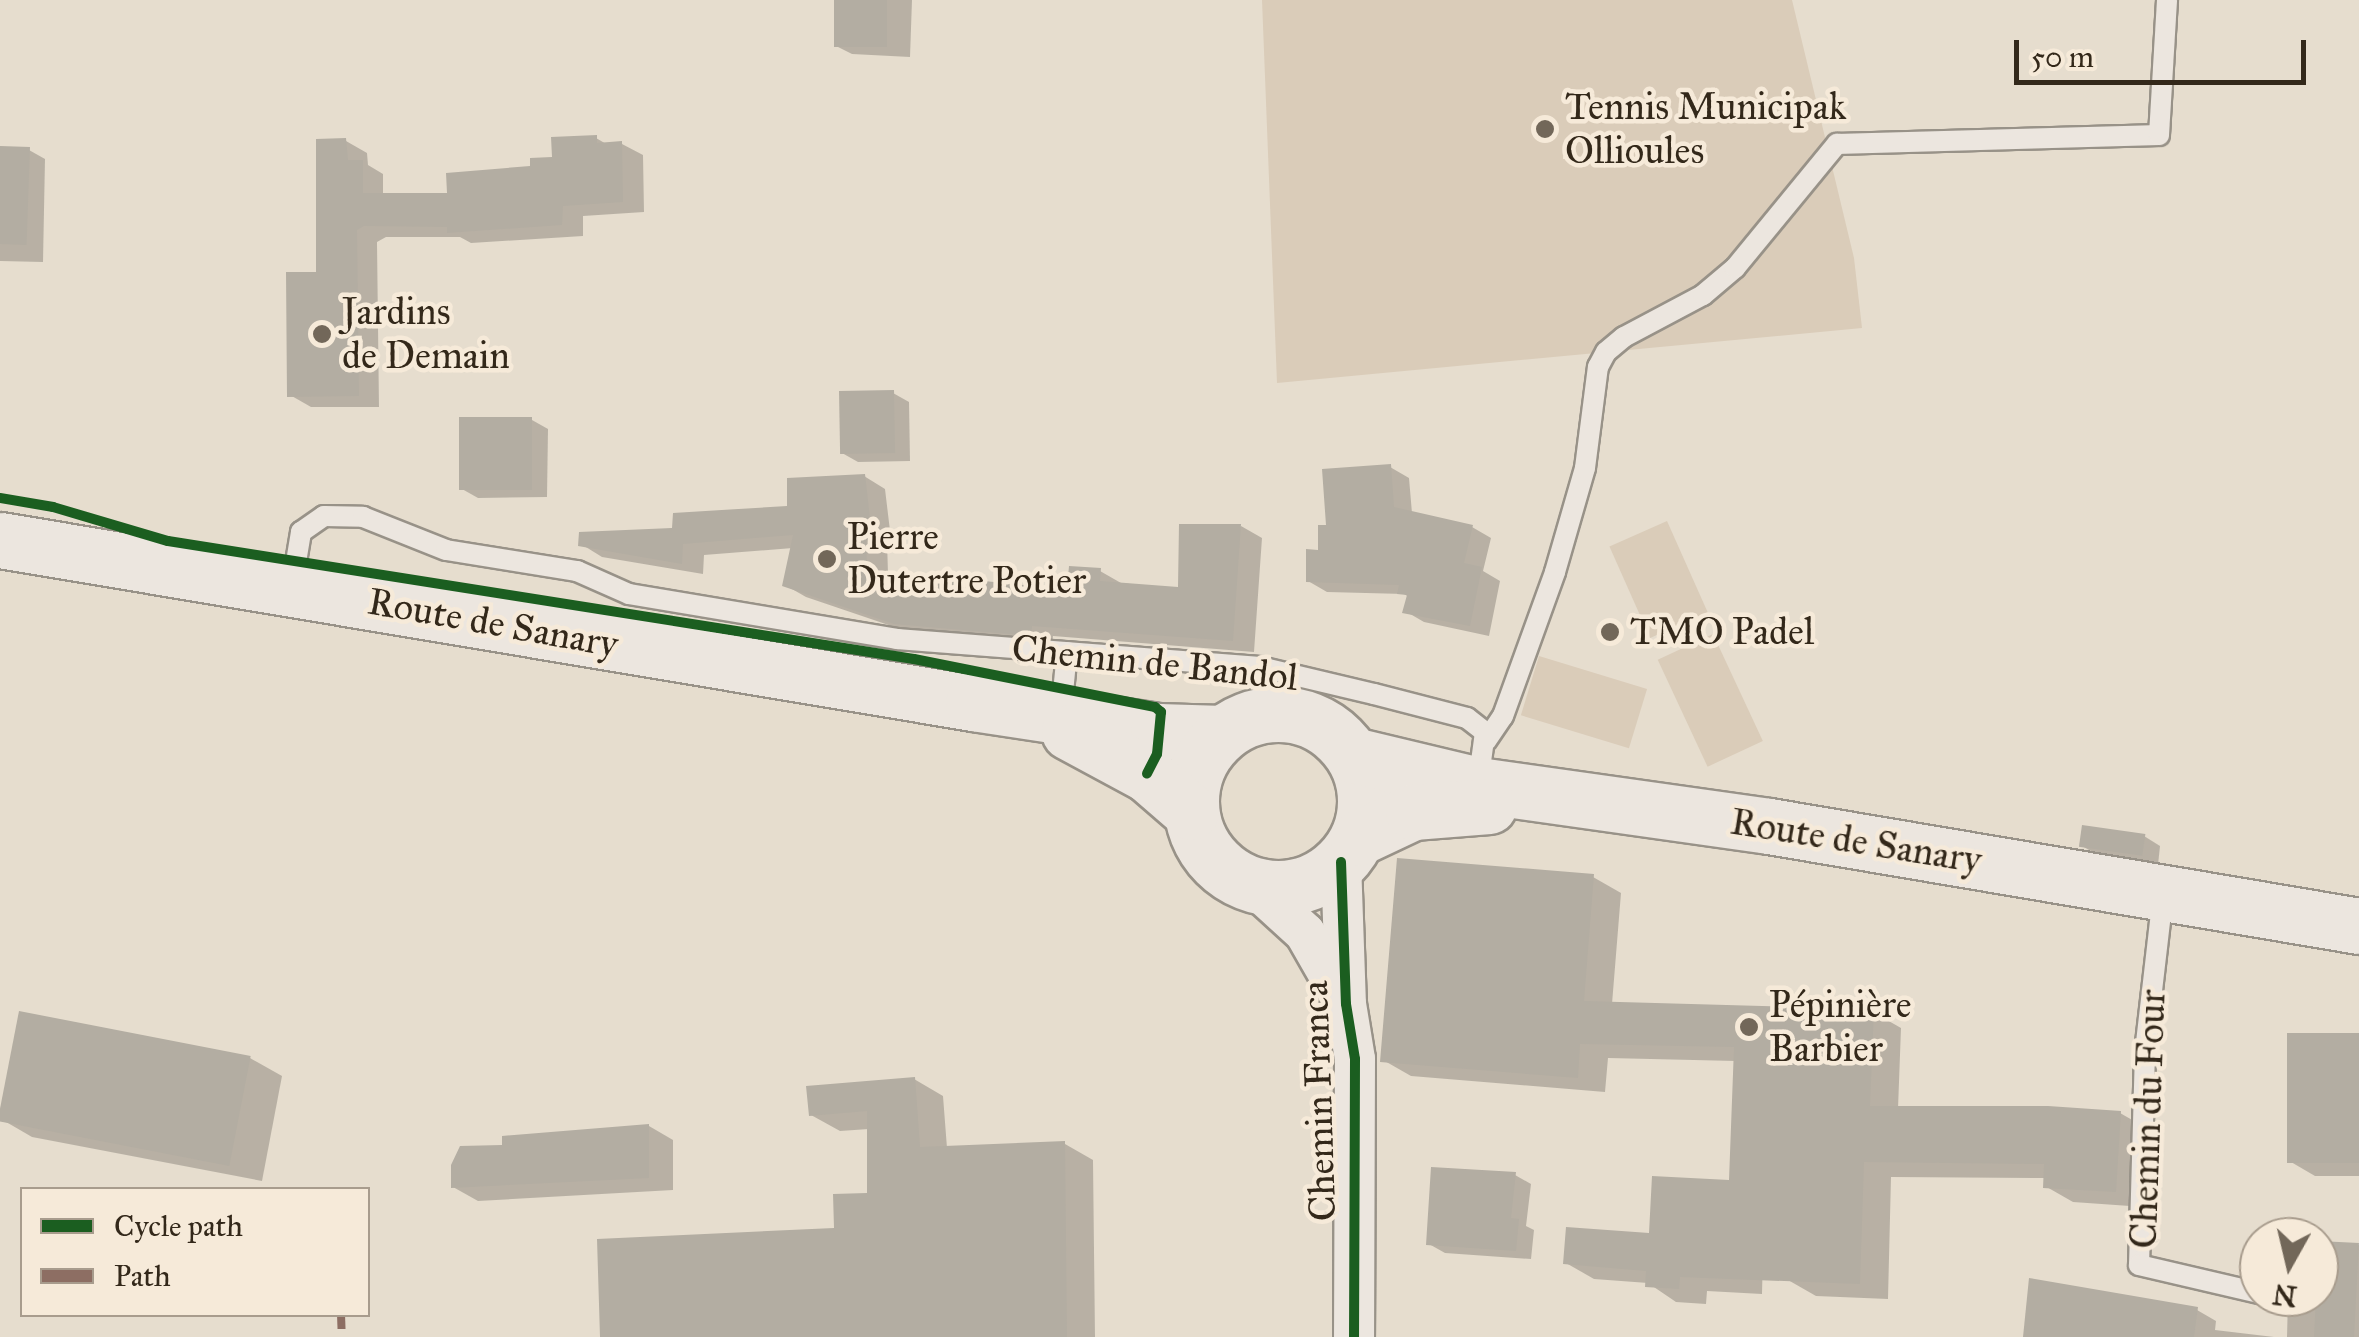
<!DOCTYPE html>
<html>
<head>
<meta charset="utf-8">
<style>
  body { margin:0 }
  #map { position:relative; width:2359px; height:1337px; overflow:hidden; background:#e6ddce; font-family:"IM FELL Great Primer",serif }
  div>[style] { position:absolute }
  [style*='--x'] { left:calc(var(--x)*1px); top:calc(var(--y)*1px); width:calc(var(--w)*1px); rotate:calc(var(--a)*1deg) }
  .green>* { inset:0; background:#daccb9; transform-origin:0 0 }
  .shadow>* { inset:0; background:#0003 }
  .building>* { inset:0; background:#b3ada2; transform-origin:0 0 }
  .roads { filter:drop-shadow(2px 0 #989288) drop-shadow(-2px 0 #989288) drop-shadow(0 2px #989288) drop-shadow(0 -2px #989288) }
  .lane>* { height:20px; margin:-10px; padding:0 10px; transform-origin:10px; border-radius:10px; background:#ece6df }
  .street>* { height:40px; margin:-20px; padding:0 20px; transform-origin:20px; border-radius:20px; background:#ece6df }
  .secondary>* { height:55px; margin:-27.5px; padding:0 27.5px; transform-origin:27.5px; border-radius:27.5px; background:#ece6df }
  .secondary>.ring { margin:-27.5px; padding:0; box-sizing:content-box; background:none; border:55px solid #ece6df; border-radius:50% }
  .quiet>* { height:8px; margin-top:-4px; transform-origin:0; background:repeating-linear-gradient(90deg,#8d6e63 0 15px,transparent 0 23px) }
  .cycleway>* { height:10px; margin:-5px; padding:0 5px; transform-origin:5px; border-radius:5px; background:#1b5e20 }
  .dots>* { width:28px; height:28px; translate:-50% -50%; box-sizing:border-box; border:5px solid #f6ead9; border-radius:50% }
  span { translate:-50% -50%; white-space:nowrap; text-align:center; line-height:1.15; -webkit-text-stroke:9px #f6ead9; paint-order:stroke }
  .poi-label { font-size:38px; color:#33281a }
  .left { translate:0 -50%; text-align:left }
  .street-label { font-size:38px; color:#33281a }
  .legend { position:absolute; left:20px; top:1187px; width:350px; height:130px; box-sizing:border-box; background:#f6ead9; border:2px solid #a89c8d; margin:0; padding:12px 18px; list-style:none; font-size:30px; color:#33281a }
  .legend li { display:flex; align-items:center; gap:20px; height:50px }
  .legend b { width:50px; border:2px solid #a89c8d }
  .north { position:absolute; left:2239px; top:1217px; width:100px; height:100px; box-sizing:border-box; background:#f6ead9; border:2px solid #a89c8d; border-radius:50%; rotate:188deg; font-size:28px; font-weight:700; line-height:40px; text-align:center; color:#33281a }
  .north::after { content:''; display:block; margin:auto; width:35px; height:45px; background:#726759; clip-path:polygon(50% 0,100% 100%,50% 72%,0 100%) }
  .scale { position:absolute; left:2014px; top:40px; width:292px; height:45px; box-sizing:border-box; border:5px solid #33281a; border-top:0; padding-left:12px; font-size:30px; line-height:35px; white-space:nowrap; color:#33281a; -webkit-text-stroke:8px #f6ead9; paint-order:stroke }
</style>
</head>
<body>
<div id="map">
  <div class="green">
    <div style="clip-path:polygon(1262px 0,1792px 0,1854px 258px,1862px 328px,1277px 383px)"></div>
    <div style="left:1667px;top:521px;width:100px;height:63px;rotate:66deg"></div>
    <div style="left:1713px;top:634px;width:118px;height:61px;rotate:65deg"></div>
    <div style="left:1539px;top:656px;width:113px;height:62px;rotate:17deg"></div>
  </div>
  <div class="shadow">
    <div style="clip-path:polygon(836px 0,912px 0,910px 57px,852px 54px,836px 46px)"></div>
    <div style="clip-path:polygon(596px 138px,608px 145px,622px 144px,643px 155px,644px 212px,583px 216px,583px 236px,471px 243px,460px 237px,386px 237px,377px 242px,379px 407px,311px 407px,290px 395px,346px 141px,367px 153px,368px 165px,383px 174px,383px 195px,449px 196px,555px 160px)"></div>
    <div style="clip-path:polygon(0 148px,29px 150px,45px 159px,43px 262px,0 261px)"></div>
    <div style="clip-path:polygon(893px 393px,909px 402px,910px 461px,858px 462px,842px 453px)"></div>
    <div style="clip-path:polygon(532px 420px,548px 429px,547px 497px,478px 498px,462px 489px)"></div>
    <div style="clip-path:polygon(1390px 467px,1409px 478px,1412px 513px,1472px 527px,1491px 538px,1483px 571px,1500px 581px,1489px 636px,1424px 622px,1405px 611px,1409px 597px,1404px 594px,1327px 592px,1308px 581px,1328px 528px)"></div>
    <div style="clip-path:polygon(864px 476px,885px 489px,891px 539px,887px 540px,888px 574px,1069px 591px,1100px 571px,1121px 583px,1181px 590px,1241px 526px,1262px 538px,1254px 652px,1053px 636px,1052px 646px,918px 635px,806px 597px,785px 585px,793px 548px,704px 555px,703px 574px,602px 557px,581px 544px,790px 508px)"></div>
    <div style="clip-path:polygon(2144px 836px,2160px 846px,2158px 865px,2098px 855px,2082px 846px)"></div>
    <div style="clip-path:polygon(1593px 877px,1621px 893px,1612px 1004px,1873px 1012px,1901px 1028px,1898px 1109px,2120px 1113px,2148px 1129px,2144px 1207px,2073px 1202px,2045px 1186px,2046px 1178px,1891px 1177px,1888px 1299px,1816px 1296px,1788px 1280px,1763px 1255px,1762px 1294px,1707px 1291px,1706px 1304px,1676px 1302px,1648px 1283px,1594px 1279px,1566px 1263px,1651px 1236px,1732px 1183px,1736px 1061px,1608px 1058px,1605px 1092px,1411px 1076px,1383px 1060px)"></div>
    <div style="clip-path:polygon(2359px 1035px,2359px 1176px,2315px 1176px,2291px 1162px)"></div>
    <div style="clip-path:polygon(250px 1058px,282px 1076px,262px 1181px,32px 1137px,1px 1119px)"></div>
    <div style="clip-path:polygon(914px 1079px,943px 1096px,947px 1148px,1065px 1144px,1093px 1160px,1095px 1337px,603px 1337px,836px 1230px,869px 1195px,869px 1129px,840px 1131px,811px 1115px)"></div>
    <div style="clip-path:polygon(649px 1126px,673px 1140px,673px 1190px,478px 1201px,453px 1187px,505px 1148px)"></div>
    <div style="clip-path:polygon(1515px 1175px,1531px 1184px,1526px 1226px,1534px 1230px,1531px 1259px,1445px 1253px,1429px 1244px)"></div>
    <div style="clip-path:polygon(2319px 1243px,2359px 1245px,2359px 1337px,2287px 1337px,2288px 1297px,2319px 1297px)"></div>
    <div style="clip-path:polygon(2197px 1310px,2216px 1321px,2215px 1330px,2274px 1337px,2025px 1337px)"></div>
  </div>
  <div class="building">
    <div style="left:834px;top:0;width:53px;height:47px"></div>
    <div style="clip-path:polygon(597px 135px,597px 143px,622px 141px,623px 202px,563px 206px,562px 225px,447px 233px,447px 227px,364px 226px,357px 230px,359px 396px,287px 397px,286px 272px,316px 272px,316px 139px,346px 138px,348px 160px,363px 160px,363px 193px,447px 193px,446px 173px,530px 166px,530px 158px,552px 157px,551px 137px)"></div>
    <div style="left:0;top:146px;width:30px;height:98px;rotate:2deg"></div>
    <div style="left:894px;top:390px;width:63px;height:55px;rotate:89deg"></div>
    <div style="left:532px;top:417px;width:73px;height:73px;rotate:90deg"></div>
    <div style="clip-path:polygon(1391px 464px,1394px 507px,1473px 525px,1464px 563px,1482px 567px,1470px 626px,1402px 613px,1407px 595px,1397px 594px,1399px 585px,1306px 582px,1306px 549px,1318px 550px,1318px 525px,1326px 525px,1322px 469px)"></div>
    <div style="clip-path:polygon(865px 474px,871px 528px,866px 529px,867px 570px,1067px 589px,1069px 566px,1101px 568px,1100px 581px,1178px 587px,1179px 524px,1241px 524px,1233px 641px,1032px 626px,1031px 636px,894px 624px,782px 586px,793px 535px,683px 544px,682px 564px,578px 546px,579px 532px,672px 528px,673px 513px,787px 506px,787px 478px)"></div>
    <div style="left:2082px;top:825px;width:64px;height:22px;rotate:8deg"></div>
    <div style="clip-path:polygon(1397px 858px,1594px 874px,1584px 1001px,1874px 1009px,1870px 1106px,2048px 1106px,2121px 1111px,2116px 1192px,2043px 1188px,2044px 1164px,1864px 1162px,1860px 1284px,1680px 1277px,1679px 1289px,1645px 1287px,1646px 1271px,1563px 1264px,1566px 1227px,1649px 1233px,1652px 1176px,1729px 1180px,1734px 1047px,1580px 1044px,1578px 1078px,1380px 1062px)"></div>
    <div style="left:19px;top:1011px;width:236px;height:112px;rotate:11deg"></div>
    <div style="left:2287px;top:1033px;width:72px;height:130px"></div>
    <div style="clip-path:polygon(915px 1077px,920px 1147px,1065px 1141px,1067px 1337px,600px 1337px,597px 1239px,834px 1228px,833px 1194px,867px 1193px,867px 1111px,809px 1116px,806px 1086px)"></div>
    <div style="clip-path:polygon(649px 1124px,649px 1178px,451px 1188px,451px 1165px,460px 1146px,502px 1145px,502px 1136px)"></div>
    <div style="clip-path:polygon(1431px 1167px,1516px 1172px,1511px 1218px,1519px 1219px,1516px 1251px,1426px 1245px)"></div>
    <div style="left:2319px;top:1241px;width:40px;height:96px;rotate:3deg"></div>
    <div style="clip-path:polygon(2029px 1278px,2198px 1307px,2194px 1337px,2023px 1337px)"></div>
  </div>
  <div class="roads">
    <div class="lane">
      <div style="--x:292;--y:586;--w:55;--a:-80.5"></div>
      <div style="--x:301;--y:532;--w:28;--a:-35"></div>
      <div style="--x:324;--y:516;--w:39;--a:1"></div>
      <div style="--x:363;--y:517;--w:89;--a:21.7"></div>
      <div style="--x:446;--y:550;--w:133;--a:9.1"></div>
      <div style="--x:577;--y:571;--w:57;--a:23.9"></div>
      <div style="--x:629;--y:594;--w:272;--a:9.5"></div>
      <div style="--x:897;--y:639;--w:364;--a:4.4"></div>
      <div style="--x:1260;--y:667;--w:117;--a:13.3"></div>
      <div style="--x:1374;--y:694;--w:96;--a:14.5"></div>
      <div style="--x:1467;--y:718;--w:23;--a:38"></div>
      <div style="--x:1485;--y:732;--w:52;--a:97.7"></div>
      <div style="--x:1061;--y:713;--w:61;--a:-84.4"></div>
      <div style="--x:1486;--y:741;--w:30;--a:-56"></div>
      <div style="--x:1503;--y:716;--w:153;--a:-70.1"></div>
      <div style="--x:1555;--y:572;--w:108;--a:-73.9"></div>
      <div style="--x:1585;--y:468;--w:102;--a:-82.7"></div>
      <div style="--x:1598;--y:367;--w:17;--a:-62"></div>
      <div style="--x:1606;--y:352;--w:23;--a:-40"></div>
      <div style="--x:1624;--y:337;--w:89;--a:-28"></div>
      <div style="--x:1703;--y:295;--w:42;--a:-40.2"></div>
      <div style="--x:1735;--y:268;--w:161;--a:-50.6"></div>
      <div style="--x:1837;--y:144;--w:322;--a:-1.6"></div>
      <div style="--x:2159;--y:135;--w:135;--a:-86.6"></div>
      <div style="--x:2161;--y:913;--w:139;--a:96.6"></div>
      <div style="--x:2145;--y:1051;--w:214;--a:91.6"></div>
      <div style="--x:2139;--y:1265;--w:123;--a:13.1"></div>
    </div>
    <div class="street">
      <div style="--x:1341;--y:862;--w:142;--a:88"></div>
      <div style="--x:1346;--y:1004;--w:56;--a:80.7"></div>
      <div style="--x:1355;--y:1059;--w:278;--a:90.2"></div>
      <div style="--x:1249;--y:882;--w:76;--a:42.3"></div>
      <div style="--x:1305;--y:933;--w:70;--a:60.2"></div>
    </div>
    <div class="secondary">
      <div style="--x:0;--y:540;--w:987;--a:9.51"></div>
      <div style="--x:973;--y:703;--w:187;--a:8.6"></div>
      <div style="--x:1158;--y:731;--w:65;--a:1.8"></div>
      <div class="ring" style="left:1191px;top:714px;width:119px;height:119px"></div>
      <div style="--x:1069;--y:732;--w:89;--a:28.3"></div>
      <div style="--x:1147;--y:774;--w:58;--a:40.8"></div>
      <div style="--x:1353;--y:755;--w:129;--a:13.5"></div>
      <div style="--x:1478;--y:785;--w:294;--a:8"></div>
      <div style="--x:1769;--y:826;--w:598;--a:9.62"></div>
      <div style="--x:1358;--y:838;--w:61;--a:-25.3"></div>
      <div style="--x:1413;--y:812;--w:76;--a:-4.5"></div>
    </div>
  </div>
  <div class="quiet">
    <div style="--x:341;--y:1314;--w:23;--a:88"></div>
  </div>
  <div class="cycleway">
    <div style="--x:0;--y:498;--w:54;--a:9.6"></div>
    <div style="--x:53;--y:507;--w:120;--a:16.5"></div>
    <div style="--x:168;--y:541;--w:755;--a:8.99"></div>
    <div style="--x:914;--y:659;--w:246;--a:11.3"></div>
    <div style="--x:1155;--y:707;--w:8;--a:40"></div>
    <div style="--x:1161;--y:712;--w:42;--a:95.4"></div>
    <div style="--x:1157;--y:754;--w:22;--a:117"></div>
    <div style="--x:1341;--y:862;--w:142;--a:88"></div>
    <div style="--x:1346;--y:1004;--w:56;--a:80.7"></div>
    <div style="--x:1355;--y:1059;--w:278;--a:90.2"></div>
  </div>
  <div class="dots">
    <div style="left:1545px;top:129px;background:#726759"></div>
    <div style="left:322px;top:334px;background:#726759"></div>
    <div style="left:827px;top:559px;background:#726759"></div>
    <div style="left:1610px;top:632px;background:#726759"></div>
    <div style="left:1749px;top:1027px;background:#726759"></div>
  </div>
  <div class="poi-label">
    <span class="left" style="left:1565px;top:129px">Tennis Municipak<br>Ollioules</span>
    <span class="left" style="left:342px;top:334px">Jardins<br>de Demain</span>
    <span class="left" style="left:847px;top:559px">Pierre<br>Dutertre Potier</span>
    <span class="left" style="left:1630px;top:632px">TMO Padel</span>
    <span class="left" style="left:1769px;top:1027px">Pépinière<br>Barbier</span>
  </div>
  <div class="street-label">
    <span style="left:493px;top:623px;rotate:10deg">Route de Sanary</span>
    <span style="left:1155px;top:663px;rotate:6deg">Chemin de Bandol</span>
    <span style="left:1856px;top:841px;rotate:9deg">Route de Sanary</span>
    <span style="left:1319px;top:1101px;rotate:-92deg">Chemin Franca</span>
    <span style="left:2148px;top:1119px;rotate:-88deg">Chemin du Four</span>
  </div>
  <ul class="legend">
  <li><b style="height:12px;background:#1b5e20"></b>Cycle path</li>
  <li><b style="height:12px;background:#8d6e63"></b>Path</li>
  </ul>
  <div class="north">N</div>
  <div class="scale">50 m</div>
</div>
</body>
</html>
